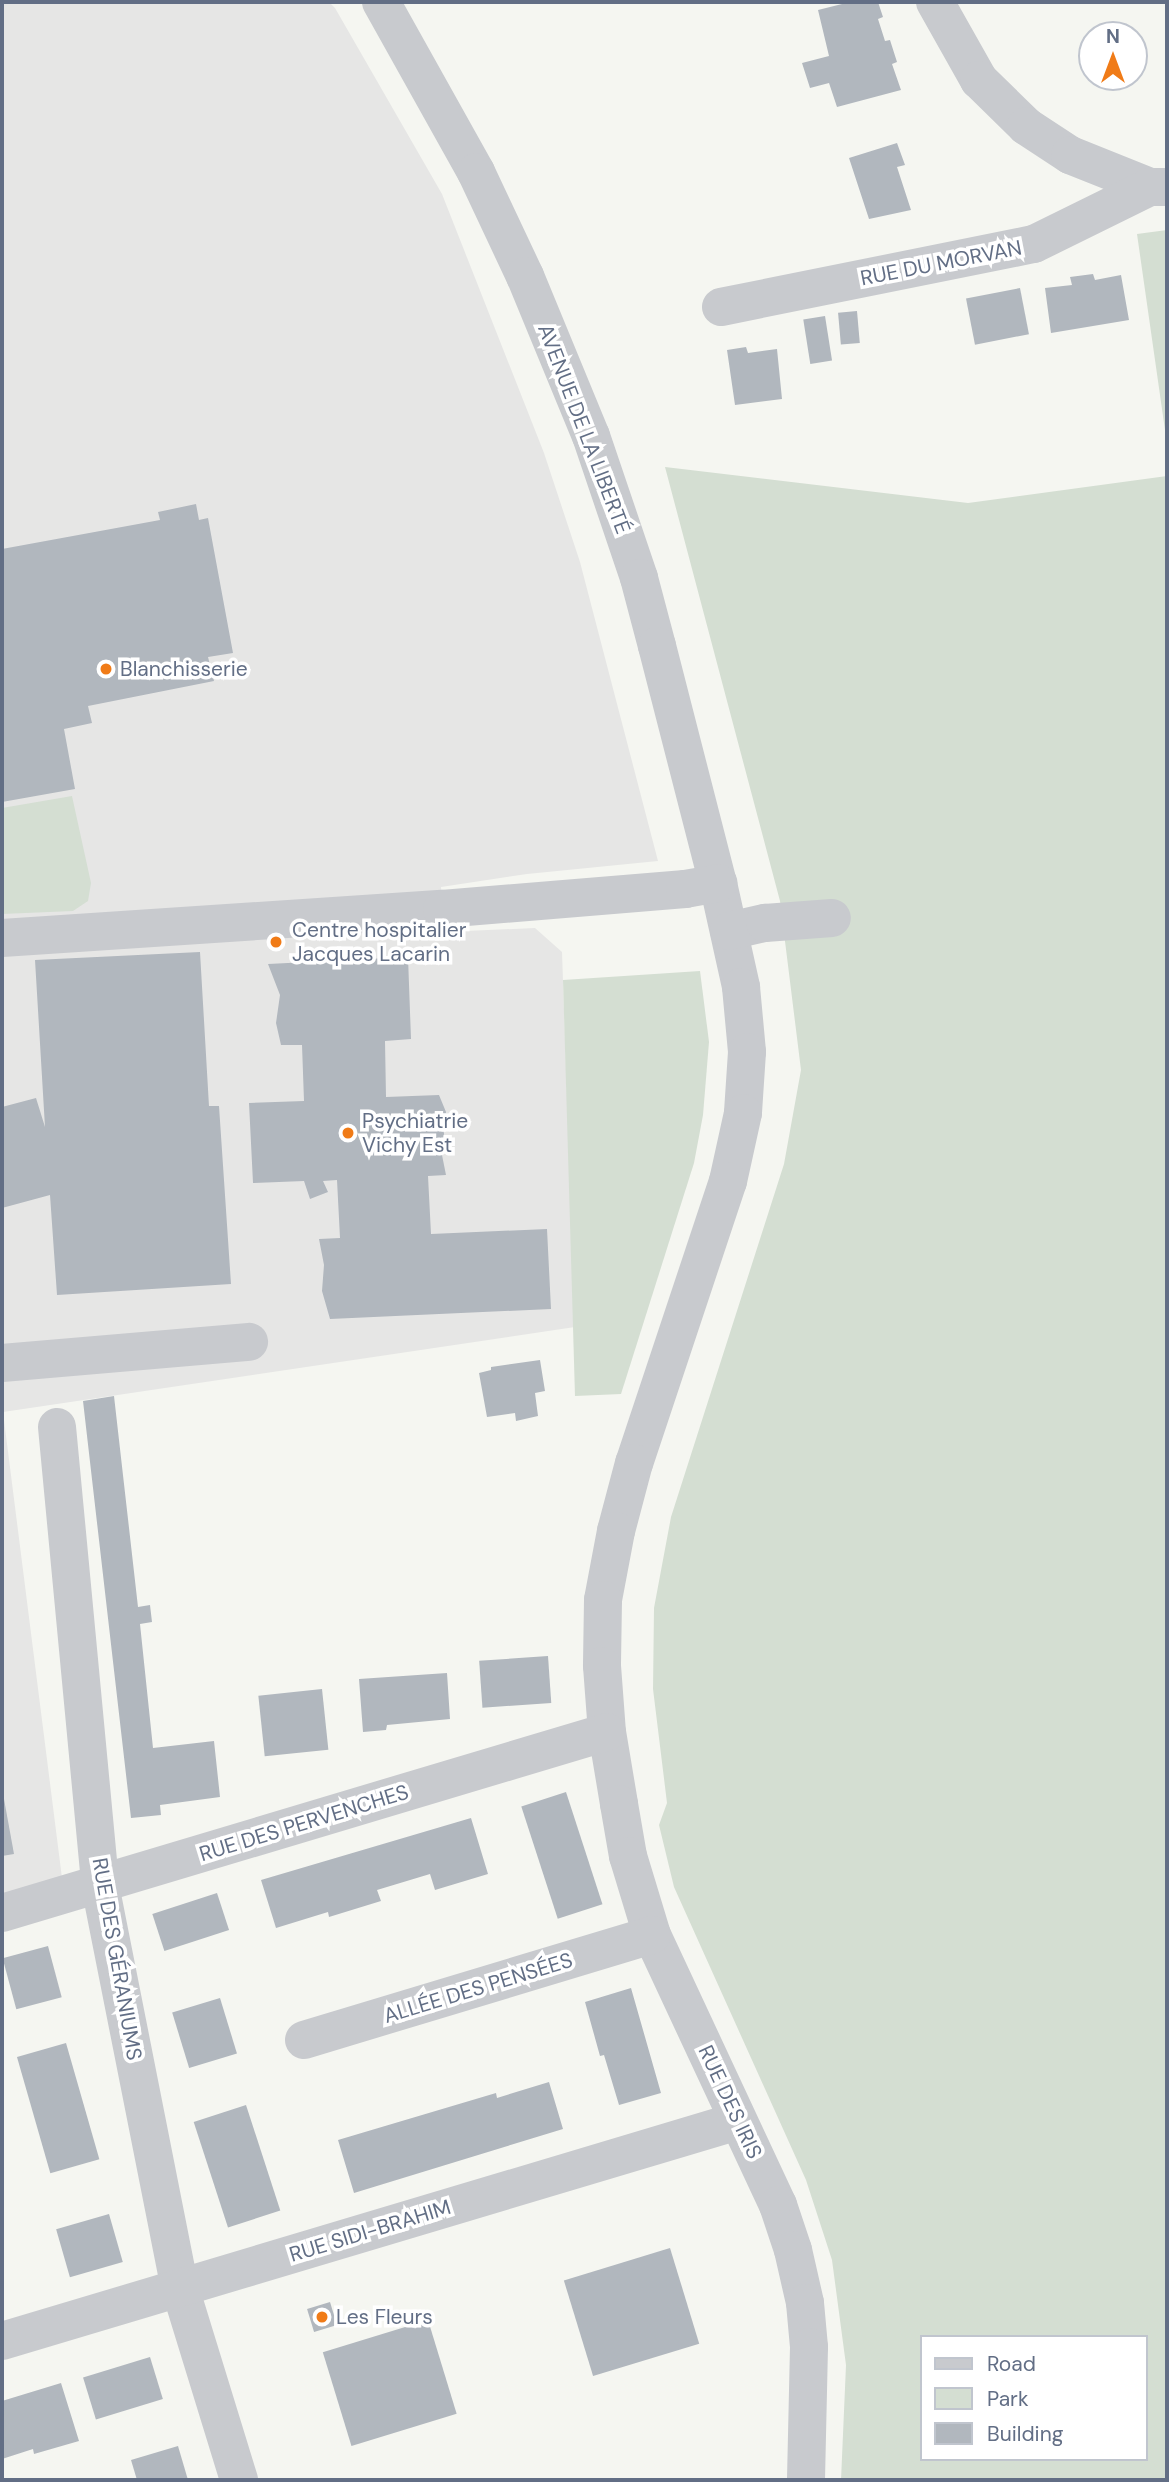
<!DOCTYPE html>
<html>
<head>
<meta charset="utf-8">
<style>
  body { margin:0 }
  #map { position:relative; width:1169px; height:2482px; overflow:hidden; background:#f5f6f1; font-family:"DM Sans",sans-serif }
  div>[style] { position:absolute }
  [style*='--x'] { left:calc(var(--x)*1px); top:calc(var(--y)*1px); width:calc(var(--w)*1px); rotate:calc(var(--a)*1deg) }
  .built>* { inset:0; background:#e6e6e5 }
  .green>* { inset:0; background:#d4ded2 }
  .building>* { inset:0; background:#b1b7be; transform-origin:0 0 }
  .minor>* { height:38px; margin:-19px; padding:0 19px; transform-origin:19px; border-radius:19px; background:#c8cace }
  .dots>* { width:19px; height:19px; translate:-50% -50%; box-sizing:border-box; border:4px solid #fff; border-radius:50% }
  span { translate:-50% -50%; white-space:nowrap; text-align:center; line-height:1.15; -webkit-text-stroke:7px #fff; paint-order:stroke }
  .street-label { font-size:21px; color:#626e85 }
  .poi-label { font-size:21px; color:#626e85 }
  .left { translate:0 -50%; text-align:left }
  .frame { position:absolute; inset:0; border:4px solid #626e85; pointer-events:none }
  .legend { position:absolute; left:920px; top:2335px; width:228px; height:126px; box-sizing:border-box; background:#fff; border:2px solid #c0c5ce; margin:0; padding:9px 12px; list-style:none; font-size:21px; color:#626e85 }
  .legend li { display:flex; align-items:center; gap:14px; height:35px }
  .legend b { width:35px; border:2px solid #c0c5ce }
  .north { position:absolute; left:1078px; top:21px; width:70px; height:70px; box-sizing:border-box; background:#fff; border:2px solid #c0c5ce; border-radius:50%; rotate:0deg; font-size:19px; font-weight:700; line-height:28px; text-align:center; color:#626e85 }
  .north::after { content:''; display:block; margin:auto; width:24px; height:32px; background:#f07b17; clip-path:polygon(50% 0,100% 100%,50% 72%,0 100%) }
</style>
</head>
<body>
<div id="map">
  <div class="built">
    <div style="clip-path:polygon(2px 2px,329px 2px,335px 8px,442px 194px,544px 453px,580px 562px,658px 861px,527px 874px,441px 887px,444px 932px,535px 928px,562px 952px,575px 1327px,3px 1412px,62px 1878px,2px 1895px)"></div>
  </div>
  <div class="green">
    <div style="clip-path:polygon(1167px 230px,1167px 444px,1137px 234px)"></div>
    <div style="clip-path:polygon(evenodd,665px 467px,968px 503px,1167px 476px,1167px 2480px,841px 2480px,846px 2365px,832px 2260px,806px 2180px,674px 1887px,659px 1825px,667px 1803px,653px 1689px,654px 1608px,671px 1517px,784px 1164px,801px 1070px,780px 901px,665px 467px,922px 2337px,1146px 2337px,1146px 2459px,922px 2459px,922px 2337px)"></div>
    <div style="clip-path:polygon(72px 796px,91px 883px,88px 901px,73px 911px,2px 914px,2px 808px)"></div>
    <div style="clip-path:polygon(700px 971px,709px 1042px,703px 1115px,694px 1163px,621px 1394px,575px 1396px,563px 980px)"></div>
  </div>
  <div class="building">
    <div style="clip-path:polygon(850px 2px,878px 2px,883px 17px,878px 19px,885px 41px,890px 40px,897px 62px,892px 64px,901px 90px,837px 107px,829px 83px,810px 88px,802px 63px,829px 56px,818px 10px)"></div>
    <div style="clip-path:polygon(897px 143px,905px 165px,897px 167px,911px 210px,869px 219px,849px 158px)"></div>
    <div style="clip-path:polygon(1093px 274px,1095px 280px,1121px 275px,1129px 320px,1051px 333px,1045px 288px,1072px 285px,1070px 277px)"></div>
    <div style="left:1020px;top:288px;width:47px;height:55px;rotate:79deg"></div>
    <div style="left:857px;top:311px;width:32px;height:19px;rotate:85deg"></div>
    <div style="left:825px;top:316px;width:45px;height:22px;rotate:81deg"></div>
    <div style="clip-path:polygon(746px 347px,748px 353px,777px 349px,782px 399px,735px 405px,727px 350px)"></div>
    <div style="clip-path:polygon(196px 504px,199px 520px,208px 518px,233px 653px,208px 657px,214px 681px,88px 706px,92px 723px,64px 729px,75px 789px,2px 802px,2px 549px,160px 520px,158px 512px)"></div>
    <div style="clip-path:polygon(200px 952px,209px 1106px,219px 1106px,231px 1284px,57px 1295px,50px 1195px,2px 1208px,2px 1107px,36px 1098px,45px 1127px,35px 960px)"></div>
    <div style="clip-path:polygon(408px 957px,411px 1039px,385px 1041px,386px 1097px,439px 1095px,446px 1112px,442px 1155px,446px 1175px,428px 1176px,431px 1234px,547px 1229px,551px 1309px,330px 1319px,322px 1291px,324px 1265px,319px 1239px,340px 1238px,337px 1180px,323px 1181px,328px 1192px,310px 1199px,304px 1181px,253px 1183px,249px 1103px,304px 1101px,302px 1045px,281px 1045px,276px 1023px,280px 995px,268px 964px)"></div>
    <div style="clip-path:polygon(540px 1360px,545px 1391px,535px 1393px,538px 1416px,516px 1421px,515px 1413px,487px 1417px,479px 1373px,491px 1370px,491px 1367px)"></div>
    <div style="clip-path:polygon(114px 1396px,138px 1607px,150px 1605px,152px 1622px,140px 1624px,153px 1748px,214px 1741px,220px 1797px,160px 1805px,161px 1815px,131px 1818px,83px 1401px)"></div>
    <div style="left:548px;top:1656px;width:47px;height:69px;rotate:86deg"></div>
    <div style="clip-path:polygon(447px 1673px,450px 1719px,387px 1725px,386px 1730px,363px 1732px,359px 1679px)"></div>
    <div style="left:322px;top:1689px;width:61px;height:64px;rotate:84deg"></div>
    <div style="clip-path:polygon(2px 1788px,14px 1854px,2px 1856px)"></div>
    <div style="left:566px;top:1792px;width:118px;height:47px;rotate:72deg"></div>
    <div style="clip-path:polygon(471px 1818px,488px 1874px,435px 1890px,430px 1874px,377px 1890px,381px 1901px,329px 1917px,328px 1912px,276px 1928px,261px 1880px)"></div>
    <div style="left:217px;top:1893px;width:39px;height:68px;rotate:72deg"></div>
    <div style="left:48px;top:1946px;width:53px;height:47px;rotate:75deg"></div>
    <div style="clip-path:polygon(631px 1988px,661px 2093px,619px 2105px,604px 2055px,600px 2056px,585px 2002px)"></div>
    <div style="left:220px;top:1998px;width:58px;height:50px;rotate:73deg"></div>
    <div style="left:66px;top:2043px;width:121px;height:51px;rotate:74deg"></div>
    <div style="clip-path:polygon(549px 2082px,563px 2129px,354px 2193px,338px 2140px,496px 2093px,497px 2098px)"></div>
    <div style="left:246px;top:2105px;width:111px;height:55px;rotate:72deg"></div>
    <div style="left:109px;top:2214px;width:50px;height:55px;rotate:74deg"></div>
    <div style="left:670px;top:2248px;width:100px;height:111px;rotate:73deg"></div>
    <div style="left:330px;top:2302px;width:24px;height:24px;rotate:73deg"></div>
    <div style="left:428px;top:2320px;width:98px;height:110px;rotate:73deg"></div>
    <div style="left:150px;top:2357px;width:44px;height:70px;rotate:73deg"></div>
    <div style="clip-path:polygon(61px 2383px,79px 2441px,34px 2454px,33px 2449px,2px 2459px,2px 2401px)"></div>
    <div style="clip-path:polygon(178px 2446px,188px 2480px,137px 2480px,131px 2460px)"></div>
  </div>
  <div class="minor">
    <div style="--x:381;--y:2;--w:195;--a:60.8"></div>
    <div style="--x:476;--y:172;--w:115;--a:64.8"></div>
    <div style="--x:525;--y:276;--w:173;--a:67.6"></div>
    <div style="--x:591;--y:436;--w:150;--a:71.3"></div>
    <div style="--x:639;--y:578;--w:70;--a:75.2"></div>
    <div style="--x:657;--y:646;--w:245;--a:75.6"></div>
    <div style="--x:718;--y:883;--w:107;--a:77.5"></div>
    <div style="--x:741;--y:987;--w:65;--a:84.7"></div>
    <div style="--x:747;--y:1052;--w:61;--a:93.8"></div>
    <div style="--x:743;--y:1113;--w:70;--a:102.4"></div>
    <div style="--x:728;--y:1181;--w:297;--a:108.4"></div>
    <div style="--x:634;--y:1463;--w:70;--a:104.8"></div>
    <div style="--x:616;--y:1531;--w:70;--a:100.7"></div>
    <div style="--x:603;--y:1600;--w:66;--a:90.9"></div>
    <div style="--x:602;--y:1666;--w:66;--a:85.7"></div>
    <div style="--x:607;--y:1732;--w:73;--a:80.5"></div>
    <div style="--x:619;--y:1804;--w:53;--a:80.2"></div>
    <div style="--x:628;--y:1856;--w:83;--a:73.1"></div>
    <div style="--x:652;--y:1935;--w:298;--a:65"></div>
    <div style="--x:778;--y:2205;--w:47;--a:71.6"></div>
    <div style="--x:793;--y:2250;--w:54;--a:77.2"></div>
    <div style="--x:805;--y:2303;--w:44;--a:84.8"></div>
    <div style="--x:809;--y:2347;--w:133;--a:91.3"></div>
    <div style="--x:935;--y:2;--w:90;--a:60.6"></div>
    <div style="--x:979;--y:80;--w:66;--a:44.4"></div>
    <div style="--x:1026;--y:126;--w:53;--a:33.4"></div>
    <div style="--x:1070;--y:155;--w:86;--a:21.8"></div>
    <div style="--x:1150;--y:187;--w:15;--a:0"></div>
    <div style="--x:721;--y:307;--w:319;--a:-11.4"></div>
    <div style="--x:1034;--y:244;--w:129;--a:-26.2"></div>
    <div style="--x:729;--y:931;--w:37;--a:-13"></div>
    <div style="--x:765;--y:923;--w:67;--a:-4.3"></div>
    <div style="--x:2;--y:938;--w:441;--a:-3.8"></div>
    <div style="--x:442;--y:909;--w:244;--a:-4.7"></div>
    <div style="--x:685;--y:889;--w:34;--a:-10"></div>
    <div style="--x:2;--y:1363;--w:248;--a:-4.9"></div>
    <div style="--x:57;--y:1427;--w:460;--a:84.6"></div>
    <div style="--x:100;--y:1885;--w:411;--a:78.8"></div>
    <div style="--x:180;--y:2288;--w:201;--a:72.9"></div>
    <div style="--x:2;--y:1913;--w:631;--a:-16.66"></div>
    <div style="--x:304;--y:2040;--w:363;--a:-16.8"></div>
    <div style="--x:2;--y:2341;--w:768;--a:-16.64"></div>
  </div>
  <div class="dots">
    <div style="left:106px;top:669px;background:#f07b17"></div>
    <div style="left:276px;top:942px;background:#f07b17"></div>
    <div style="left:348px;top:1133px;background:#f07b17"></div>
    <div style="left:322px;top:2317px;background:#f07b17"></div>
  </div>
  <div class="street-label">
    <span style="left:941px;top:263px;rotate:-11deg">RUE DU MORVAN</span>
    <span style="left:584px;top:429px;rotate:69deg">AVENUE DE LA LIBERTÉ</span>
    <span style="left:304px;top:1823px;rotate:-17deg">RUE DES PERVENCHES</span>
    <span style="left:117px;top:1959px;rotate:80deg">RUE DES GÉRANIUMS</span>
    <span style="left:478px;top:1988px;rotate:-17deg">ALLÉE DES PENSÉES</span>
    <span style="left:730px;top:2102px;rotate:65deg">RUE DES IRIS</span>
    <span style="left:370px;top:2231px;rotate:-17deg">RUE SIDI-BRAHIM</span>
  </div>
  <div class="poi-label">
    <span class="left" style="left:120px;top:669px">Blanchisserie</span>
    <span class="left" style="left:292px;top:942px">Centre hospitalier<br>Jacques Lacarin</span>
    <span class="left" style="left:362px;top:1133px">Psychiatrie<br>Vichy Est</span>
    <span class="left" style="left:336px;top:2317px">Les Fleurs</span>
  </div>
  <div class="frame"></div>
  <ul class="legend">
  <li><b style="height:9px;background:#c8cace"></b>Road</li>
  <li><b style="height:19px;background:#d4ded2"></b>Park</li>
  <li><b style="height:19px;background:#b1b7be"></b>Building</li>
  </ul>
  <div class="north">N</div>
</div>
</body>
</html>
